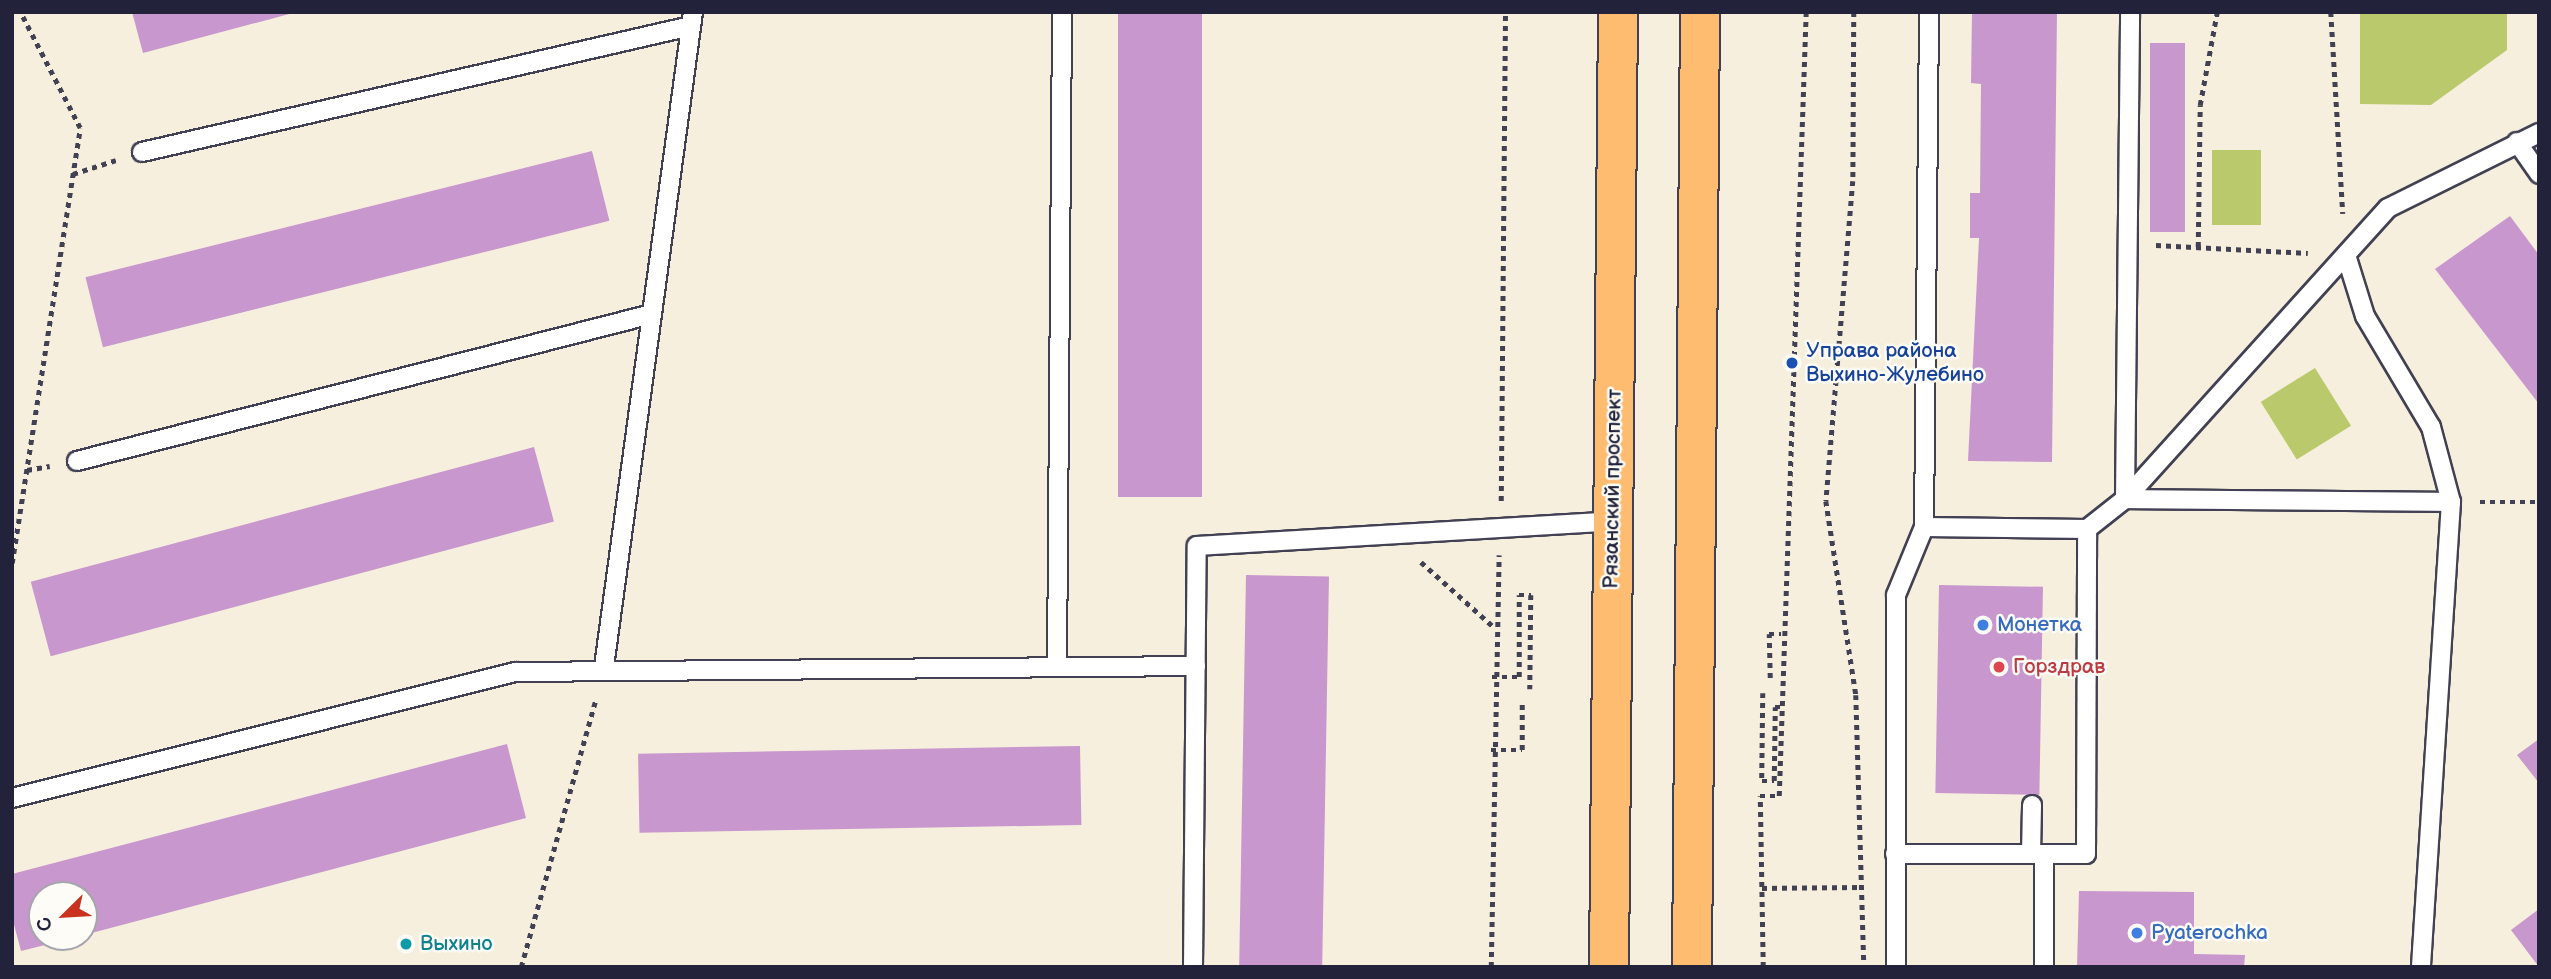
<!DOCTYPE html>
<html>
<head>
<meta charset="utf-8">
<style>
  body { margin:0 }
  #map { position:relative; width:2551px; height:979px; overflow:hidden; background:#f6efdd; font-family:"Balsamiq Sans",sans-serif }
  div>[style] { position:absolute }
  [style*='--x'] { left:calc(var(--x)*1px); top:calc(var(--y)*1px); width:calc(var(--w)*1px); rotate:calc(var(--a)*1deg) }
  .green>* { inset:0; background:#bac96b; transform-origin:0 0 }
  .building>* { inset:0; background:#c897cd; transform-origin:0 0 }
  .path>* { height:4.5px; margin-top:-2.25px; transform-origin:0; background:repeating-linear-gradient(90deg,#424153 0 5px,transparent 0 10px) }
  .roads { filter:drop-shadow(2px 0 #424153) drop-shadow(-2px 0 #424153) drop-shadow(0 2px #424153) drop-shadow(0 -2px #424153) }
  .lane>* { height:18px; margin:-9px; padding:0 9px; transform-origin:9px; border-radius:9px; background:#fff }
  .primary>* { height:38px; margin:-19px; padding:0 19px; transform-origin:19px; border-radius:19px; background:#fdbc70 }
  .dots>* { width:19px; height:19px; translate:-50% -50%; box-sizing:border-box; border:4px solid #fdfcf7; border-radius:50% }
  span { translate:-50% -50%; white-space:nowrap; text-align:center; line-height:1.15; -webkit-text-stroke:5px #fdfcf7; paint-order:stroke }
  .transit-label { font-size:21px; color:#164399 }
  .left { translate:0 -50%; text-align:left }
  .street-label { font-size:21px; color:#22223b }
  .shop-label { font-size:21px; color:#366cbe }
  .health-label { font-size:21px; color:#be3a42 }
  .culture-label { font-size:21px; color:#0d838f }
  .frame { position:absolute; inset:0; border:14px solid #22223b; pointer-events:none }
  .north { position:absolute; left:28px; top:881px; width:70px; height:70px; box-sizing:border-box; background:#fdfcf7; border:2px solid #a5a5ac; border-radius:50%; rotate:246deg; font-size:19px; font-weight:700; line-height:28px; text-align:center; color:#22223b }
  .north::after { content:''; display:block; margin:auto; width:24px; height:32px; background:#c8321e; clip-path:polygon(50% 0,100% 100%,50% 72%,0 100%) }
</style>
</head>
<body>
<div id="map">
  <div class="green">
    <div style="clip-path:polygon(2360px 12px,2507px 12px,2507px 50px,2431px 105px,2360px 104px)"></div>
    <div style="left:2212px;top:150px;width:49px;height:75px"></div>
    <div style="left:2315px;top:368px;width:68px;height:64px;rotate:58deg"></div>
  </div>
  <div class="building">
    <div style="clip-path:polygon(132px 12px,293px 12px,293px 13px,143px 53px)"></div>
    <div style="left:1118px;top:12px;width:84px;height:485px"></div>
    <div style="clip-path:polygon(1972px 12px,2057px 12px,2052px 462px,1968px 461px,1979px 238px,1970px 238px,1970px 193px,1980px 193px,1981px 84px,1971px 83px)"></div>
    <div style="left:2150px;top:43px;width:35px;height:189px"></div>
    <div style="left:592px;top:151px;width:72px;height:522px;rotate:76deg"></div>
    <div style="clip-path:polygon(2510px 216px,2539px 255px,2539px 404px,2435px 269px)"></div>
    <div style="left:534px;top:447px;width:77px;height:521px;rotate:75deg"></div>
    <div style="left:1246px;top:575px;width:83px;height:392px;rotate:1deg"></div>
    <div style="left:1939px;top:585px;width:104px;height:208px;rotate:1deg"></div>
    <div style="clip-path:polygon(2539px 739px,2539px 783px,2517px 755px)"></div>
    <div style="clip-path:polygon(507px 744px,526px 818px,84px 935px,84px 895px,42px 895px,42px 937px,73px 938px,21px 951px,12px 917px,12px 874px)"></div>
    <div style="left:1080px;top:746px;width:79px;height:442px;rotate:89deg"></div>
    <div style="clip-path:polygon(2079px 891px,2194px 892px,2194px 954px,2245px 955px,2244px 967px,2077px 967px)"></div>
    <div style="clip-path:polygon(2539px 909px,2539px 967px,2511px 930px)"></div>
  </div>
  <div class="path">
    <div style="--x:1854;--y:12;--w:169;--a:90.3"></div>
    <div style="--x:1853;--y:181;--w:321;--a:94.8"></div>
    <div style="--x:1826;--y:501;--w:196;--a:81.2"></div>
    <div style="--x:1856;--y:695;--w:272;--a:88.3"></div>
    <div style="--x:2331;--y:12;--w:202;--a:86.6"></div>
    <div style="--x:73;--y:174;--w:45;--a:-18"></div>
    <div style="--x:2156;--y:245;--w:152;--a:3"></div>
    <div style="--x:2198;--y:247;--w:142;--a:-89.2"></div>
    <div style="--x:2200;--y:105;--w:95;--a:-79.6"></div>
    <div style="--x:27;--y:470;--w:23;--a:-10"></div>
    <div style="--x:1501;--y:501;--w:489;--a:-89.5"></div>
    <div style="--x:2480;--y:502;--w:59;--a:0"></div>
    <div style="--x:1421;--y:562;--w:99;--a:41.7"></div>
    <div style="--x:12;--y:563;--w:440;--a:-81.1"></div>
    <div style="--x:80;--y:128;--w:131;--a:-117.3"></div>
    <div style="--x:1492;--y:677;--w:27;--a:0"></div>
    <div style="--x:1519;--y:677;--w:82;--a:-90"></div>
    <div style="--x:1519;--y:595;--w:12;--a:0"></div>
    <div style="--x:1531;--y:595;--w:94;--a:90.6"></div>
    <div style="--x:1770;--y:678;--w:44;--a:-91.3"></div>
    <div style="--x:1769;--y:634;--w:12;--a:0"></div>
    <div style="--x:1763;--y:693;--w:88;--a:90.7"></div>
    <div style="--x:1762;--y:781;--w:12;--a:0"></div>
    <div style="--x:1774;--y:781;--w:74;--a:-89.2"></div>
    <div style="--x:1775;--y:707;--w:5;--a:0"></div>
    <div style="--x:1491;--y:750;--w:31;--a:0"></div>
    <div style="--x:1522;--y:750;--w:47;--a:-90"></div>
    <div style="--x:1762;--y:888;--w:101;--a:-0.6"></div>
    <div style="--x:521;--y:967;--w:279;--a:-74.4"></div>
    <div style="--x:1491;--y:967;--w:412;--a:-88.9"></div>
    <div style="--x:1763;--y:967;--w:171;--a:-91"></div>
    <div style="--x:1760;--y:796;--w:19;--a:0"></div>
    <div style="--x:1779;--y:796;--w:784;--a:-88.03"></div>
  </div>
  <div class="roads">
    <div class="lane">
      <div style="--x:2517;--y:142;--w:39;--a:55"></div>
      <div style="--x:142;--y:152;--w:563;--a:-12.93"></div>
      <div style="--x:2346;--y:255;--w:64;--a:72.7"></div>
      <div style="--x:2365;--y:316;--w:129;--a:59.3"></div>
      <div style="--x:2431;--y:427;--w:78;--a:75.1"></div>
      <div style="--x:2451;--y:502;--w:466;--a:93.7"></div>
      <div style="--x:77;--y:461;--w:593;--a:-14.34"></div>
      <div style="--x:2125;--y:499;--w:392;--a:-47.9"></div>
      <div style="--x:2388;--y:208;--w:169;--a:-26.4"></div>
      <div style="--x:2125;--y:499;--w:487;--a:-89.4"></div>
      <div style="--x:1924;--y:527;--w:163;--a:0.7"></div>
      <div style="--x:2087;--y:529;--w:48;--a:-38.3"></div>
      <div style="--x:2125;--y:499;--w:326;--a:0.5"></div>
      <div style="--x:1057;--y:666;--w:654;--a:-89.56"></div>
      <div style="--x:604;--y:667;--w:661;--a:-82.26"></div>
      <div style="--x:12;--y:798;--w:519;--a:-14.06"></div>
      <div style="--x:515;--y:672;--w:681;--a:-0.5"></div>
      <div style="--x:1895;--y:854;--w:149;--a:0"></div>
      <div style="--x:2044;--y:854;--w:113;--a:90"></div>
      <div style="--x:2031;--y:854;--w:49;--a:-88.8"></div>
      <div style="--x:2044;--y:854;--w:42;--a:0"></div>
      <div style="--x:2086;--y:854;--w:325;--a:-89.8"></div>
      <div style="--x:1193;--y:967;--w:421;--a:-89.5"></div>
      <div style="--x:1197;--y:546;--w:417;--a:-3.4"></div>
      <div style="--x:1896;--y:967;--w:372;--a:-90"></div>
      <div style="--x:1896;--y:595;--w:74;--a:-67.6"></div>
      <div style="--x:1924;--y:527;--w:515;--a:-89.44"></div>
    </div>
    <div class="primary">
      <div style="--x:1609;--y:967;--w:955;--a:-89.46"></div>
      <div style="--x:1692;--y:967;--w:955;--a:-89.52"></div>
    </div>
  </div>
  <div class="dots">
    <div style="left:1792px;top:363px;background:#1a4fb4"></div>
    <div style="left:1983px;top:625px;background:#3f7fe0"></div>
    <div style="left:1999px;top:667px;background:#e0444e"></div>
    <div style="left:2137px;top:933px;background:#3f7fe0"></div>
    <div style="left:406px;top:944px;background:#0f9aa8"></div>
  </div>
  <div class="transit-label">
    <span class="left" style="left:1806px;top:363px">Управа района<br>Выхино-Жулебино</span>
  </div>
  <div class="street-label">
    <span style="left:1613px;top:489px;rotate:-89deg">Рязанский проспект</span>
  </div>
  <div class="shop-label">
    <span class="left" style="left:1997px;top:625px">Монетка</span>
    <span class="left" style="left:2151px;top:933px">Pyaterochka</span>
  </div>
  <div class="health-label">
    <span class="left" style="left:2013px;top:667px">Горздрав</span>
  </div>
  <div class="culture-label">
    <span class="left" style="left:420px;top:944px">Выхино</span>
  </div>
  <div class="frame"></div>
  <div class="north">С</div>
</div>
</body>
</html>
